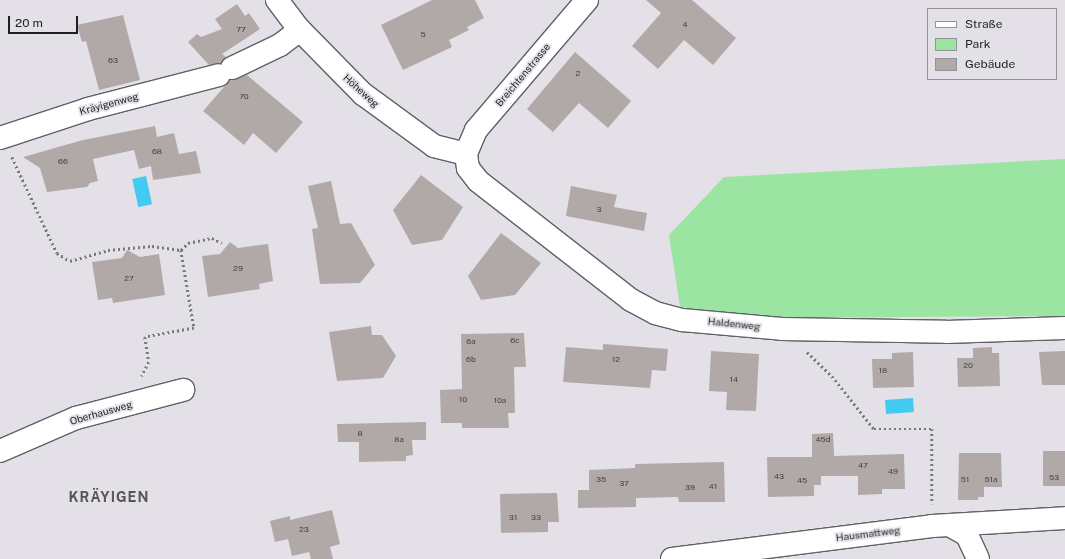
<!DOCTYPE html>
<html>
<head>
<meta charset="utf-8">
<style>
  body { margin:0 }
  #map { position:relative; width:1065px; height:559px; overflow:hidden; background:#e3e1e7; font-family:"Public Sans",sans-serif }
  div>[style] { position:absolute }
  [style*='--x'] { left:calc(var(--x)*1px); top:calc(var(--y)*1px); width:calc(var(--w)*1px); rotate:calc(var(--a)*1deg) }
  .green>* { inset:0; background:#9be4a1 }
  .water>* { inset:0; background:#42caf0; transform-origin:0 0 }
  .building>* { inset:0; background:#b1a9a7; transform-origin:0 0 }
  .path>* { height:2.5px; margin-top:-1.25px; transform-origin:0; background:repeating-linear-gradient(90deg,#79787c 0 2px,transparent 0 5px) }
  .roads { filter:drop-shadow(1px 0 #626065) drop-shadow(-1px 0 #626065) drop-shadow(0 1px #626065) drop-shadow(0 -1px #626065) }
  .minor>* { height:22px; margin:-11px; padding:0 11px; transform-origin:11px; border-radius:11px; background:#fff }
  span { translate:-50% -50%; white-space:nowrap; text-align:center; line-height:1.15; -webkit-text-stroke:3.5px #e3e1e7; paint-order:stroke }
  .number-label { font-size:8px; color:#444142 }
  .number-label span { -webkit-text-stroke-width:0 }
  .street-label { font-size:10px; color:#1f1e21 }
  .district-label { font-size:14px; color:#57555a; font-weight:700; letter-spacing:1px }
  .legend { position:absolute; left:927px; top:8px; width:130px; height:72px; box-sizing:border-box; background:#e3e1e7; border:1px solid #959398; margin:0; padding:5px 7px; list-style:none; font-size:12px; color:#1f1e21 }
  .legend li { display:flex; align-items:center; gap:8px; height:20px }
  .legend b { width:20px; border:1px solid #959398 }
  .scale { position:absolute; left:8px; top:16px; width:70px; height:18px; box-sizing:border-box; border:2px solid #1f1e21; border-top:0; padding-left:5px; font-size:12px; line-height:14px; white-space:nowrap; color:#1f1e21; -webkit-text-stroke:3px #e3e1e7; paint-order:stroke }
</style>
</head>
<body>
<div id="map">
  <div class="green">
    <div style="clip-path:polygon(1065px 159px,1065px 316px,751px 318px,680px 307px,669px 235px,724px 177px)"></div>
  </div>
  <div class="water">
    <div style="left:146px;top:176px;width:29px;height:14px;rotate:78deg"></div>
    <div style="left:913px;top:398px;width:14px;height:28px;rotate:86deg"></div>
  </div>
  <div class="building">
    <div style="clip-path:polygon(432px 0,475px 0,484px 18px,467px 27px,469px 30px,449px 40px,452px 47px,403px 70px,381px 25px)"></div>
    <div style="clip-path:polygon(646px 0,692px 0,736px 38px,713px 65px,684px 40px,658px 69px,632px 46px,661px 13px)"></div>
    <div style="clip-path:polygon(237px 4px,245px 16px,249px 13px,260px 29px,222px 54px,226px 57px,221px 63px,209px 65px,188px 42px,197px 34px,201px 37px,222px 29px,215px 19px)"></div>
    <div style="clip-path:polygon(123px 15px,140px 80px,99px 90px,86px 41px,82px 42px,77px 25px)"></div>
    <div style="clip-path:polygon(575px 52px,631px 101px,608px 128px,579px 103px,553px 132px,527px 109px)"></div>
    <div style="clip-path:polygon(247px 75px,303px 122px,276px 153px,253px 133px,244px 145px,203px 111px,230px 80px)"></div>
    <div style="clip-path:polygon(155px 126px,157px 137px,174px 133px,179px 154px,196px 151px,201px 173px,153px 180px,151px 166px,139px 169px,134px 150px,93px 159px,98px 181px,90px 183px,87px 187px,47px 192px,40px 168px,23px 157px,83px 140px)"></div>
    <div style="clip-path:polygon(421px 175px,463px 207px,442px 240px,412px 245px,393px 210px)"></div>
    <div style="clip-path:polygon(331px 181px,340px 224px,351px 223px,375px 265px,360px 283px,320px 284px,312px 229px,318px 228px,308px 186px)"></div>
    <div style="clip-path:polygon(571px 186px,617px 195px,614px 207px,647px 213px,644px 231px,566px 216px)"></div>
    <div style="clip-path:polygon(501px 233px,541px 263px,515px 295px,481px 300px,468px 276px)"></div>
    <div style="clip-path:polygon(230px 242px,238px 248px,268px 244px,273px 281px,259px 284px,260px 289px,208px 297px,202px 256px,220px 254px)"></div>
    <div style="clip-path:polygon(127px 250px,140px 257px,159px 254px,165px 295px,113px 303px,112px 298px,98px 300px,92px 262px,122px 258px)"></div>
    <div style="clip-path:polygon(371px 326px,372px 335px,382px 335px,396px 356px,383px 378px,337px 381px,329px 332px)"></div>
    <div style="clip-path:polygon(524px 333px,526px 367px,514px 367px,515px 413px,508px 413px,509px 428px,462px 428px,462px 423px,441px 423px,440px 390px,462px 389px,461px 334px)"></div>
    <div style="clip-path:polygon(603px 344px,668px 349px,666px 371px,652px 370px,650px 388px,563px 382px,566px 347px,603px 350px)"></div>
    <div style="clip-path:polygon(992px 347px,992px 353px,999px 353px,1000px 386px,958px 387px,957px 358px,973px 358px,973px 348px)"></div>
    <div style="clip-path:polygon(711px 351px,759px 354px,756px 411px,726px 410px,727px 392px,709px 391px)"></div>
    <div style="clip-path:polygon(1065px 351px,1065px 385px,1042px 385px,1039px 352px)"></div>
    <div style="clip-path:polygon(913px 352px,914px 387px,873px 388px,872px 359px,892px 359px,892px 353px)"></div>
    <div style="clip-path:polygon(426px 422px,426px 440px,412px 440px,413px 455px,406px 456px,406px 461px,359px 462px,359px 442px,338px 442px,337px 424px)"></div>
    <div style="clip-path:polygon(833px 433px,834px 456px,904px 454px,905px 489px,882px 489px,882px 494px,858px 495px,858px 476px,821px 476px,821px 485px,814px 485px,814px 496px,768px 497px,767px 457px,812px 457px,812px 434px)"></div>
    <div style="left:1065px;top:451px;width:35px;height:22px;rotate:90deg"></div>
    <div style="clip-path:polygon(959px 453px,1001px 453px,1002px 487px,984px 487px,984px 497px,978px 497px,978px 500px,958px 500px)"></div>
    <div style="clip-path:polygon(724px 462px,725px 502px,679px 502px,678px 497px,636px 498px,636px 507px,578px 508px,578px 490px,589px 490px,589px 470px,635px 468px,635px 464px)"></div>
    <div style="clip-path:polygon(557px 493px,559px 522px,548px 522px,548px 532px,501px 533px,500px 494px)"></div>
    <div style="clip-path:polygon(332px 510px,340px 544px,330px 547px,333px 559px,311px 559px,309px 552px,292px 556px,288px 539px,275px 542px,270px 521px,290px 516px,290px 520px)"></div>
  </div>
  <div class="path">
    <div style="--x:12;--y:157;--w:106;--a:64.9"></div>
    <div style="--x:57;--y:253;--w:15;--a:32"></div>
    <div style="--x:70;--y:261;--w:40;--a:-16"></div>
    <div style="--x:108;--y:250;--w:44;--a:-5.2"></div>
    <div style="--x:152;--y:246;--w:29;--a:8"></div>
    <div style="--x:181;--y:250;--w:79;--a:80.5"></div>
    <div style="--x:194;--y:328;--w:50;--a:169.6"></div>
    <div style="--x:145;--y:337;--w:25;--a:81"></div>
    <div style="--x:149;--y:362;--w:16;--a:117"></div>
    <div style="--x:181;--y:250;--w:10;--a:-45"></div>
    <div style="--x:188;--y:243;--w:25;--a:-12"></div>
    <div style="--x:212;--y:238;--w:11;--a:27"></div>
    <div style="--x:807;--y:352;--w:35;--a:44"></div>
    <div style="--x:832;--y:376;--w:68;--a:51.6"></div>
    <div style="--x:874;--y:429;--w:58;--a:0"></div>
    <div style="--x:932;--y:429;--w:75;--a:90"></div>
  </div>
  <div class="roads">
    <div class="minor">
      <div style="--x:277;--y:0;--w:38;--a:53"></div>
      <div style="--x:300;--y:30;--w:90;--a:45.5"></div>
      <div style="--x:363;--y:94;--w:88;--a:36.2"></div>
      <div style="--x:434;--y:146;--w:33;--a:14"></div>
      <div style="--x:587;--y:0;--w:171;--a:130.5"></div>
      <div style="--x:476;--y:130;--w:26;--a:113"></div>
      <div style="--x:466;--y:154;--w:14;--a:82"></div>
      <div style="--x:468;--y:168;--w:16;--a:52"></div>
      <div style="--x:478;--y:181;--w:194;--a:37.9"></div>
      <div style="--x:631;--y:300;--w:27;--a:28"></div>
      <div style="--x:655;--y:313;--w:28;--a:15"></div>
      <div style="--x:682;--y:320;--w:100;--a:5.1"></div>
      <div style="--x:782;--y:329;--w:164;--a:1"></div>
      <div style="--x:946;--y:332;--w:119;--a:-1.9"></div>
      <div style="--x:232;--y:68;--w:53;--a:-25.6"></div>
      <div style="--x:280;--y:45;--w:25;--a:-37"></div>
      <div style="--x:0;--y:138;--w:93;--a:-18.2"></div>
      <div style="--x:88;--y:109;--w:135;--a:-14.5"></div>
      <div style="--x:0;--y:451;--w:83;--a:-23.5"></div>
      <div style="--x:76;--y:418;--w:111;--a:-14.7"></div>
      <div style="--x:949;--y:525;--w:21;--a:29"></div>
      <div style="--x:967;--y:535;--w:26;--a:65"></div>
      <div style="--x:672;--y:559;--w:262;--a:-7.2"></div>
      <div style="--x:932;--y:526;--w:133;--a:-3.4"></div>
    </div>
  </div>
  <div class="number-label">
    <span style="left:685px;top:25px">4</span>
    <span style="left:241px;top:30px">77</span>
    <span style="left:423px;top:35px">5</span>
    <span style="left:113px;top:61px">63</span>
    <span style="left:578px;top:74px">2</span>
    <span style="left:244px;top:97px">70</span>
    <span style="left:157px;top:152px">68</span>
    <span style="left:63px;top:162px">66</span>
    <span style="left:599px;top:210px">3</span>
    <span style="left:238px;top:269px">29</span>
    <span style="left:129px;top:279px">27</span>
    <span style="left:515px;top:341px">6c</span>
    <span style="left:471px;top:342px">6a</span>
    <span style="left:471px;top:360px">6b</span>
    <span style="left:616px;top:360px">12</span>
    <span style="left:968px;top:366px">20</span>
    <span style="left:883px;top:371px">18</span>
    <span style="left:734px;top:380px">14</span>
    <span style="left:463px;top:400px">10</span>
    <span style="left:500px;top:401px">10a</span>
    <span style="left:360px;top:434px">8</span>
    <span style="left:399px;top:440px">8a</span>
    <span style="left:823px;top:440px">45d</span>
    <span style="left:863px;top:466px">47</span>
    <span style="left:893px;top:472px">49</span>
    <span style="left:779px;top:477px">43</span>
    <span style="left:1054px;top:478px">53</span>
    <span style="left:601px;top:480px">35</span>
    <span style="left:965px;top:480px">51</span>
    <span style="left:991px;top:480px">51a</span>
    <span style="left:802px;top:481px">45</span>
    <span style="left:624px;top:484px">37</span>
    <span style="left:713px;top:487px">41</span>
    <span style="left:690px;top:488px">39</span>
    <span style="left:513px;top:518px">31</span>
    <span style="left:536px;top:518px">33</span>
    <span style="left:304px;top:530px">23</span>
  </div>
  <div class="street-label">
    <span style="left:523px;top:75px;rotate:-50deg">Breichtenstrasse</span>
    <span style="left:361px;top:91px;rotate:42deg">Höheweg</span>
    <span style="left:109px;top:104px;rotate:-15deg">Kräyigenweg</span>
    <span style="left:734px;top:324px;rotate:6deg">Haldenweg</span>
    <span style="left:101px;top:413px;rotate:-16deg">Oberhausweg</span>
    <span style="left:868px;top:534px;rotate:-7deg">Hausmattweg</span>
  </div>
  <div class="district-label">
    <span style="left:109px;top:497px">KRÄYIGEN</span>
  </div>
  <ul class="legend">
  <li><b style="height:5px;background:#fff"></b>Straße</li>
  <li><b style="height:11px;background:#9be4a1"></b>Park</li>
  <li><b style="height:11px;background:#b1a9a7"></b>Gebäude</li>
  </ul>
  <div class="scale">20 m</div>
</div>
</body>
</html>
